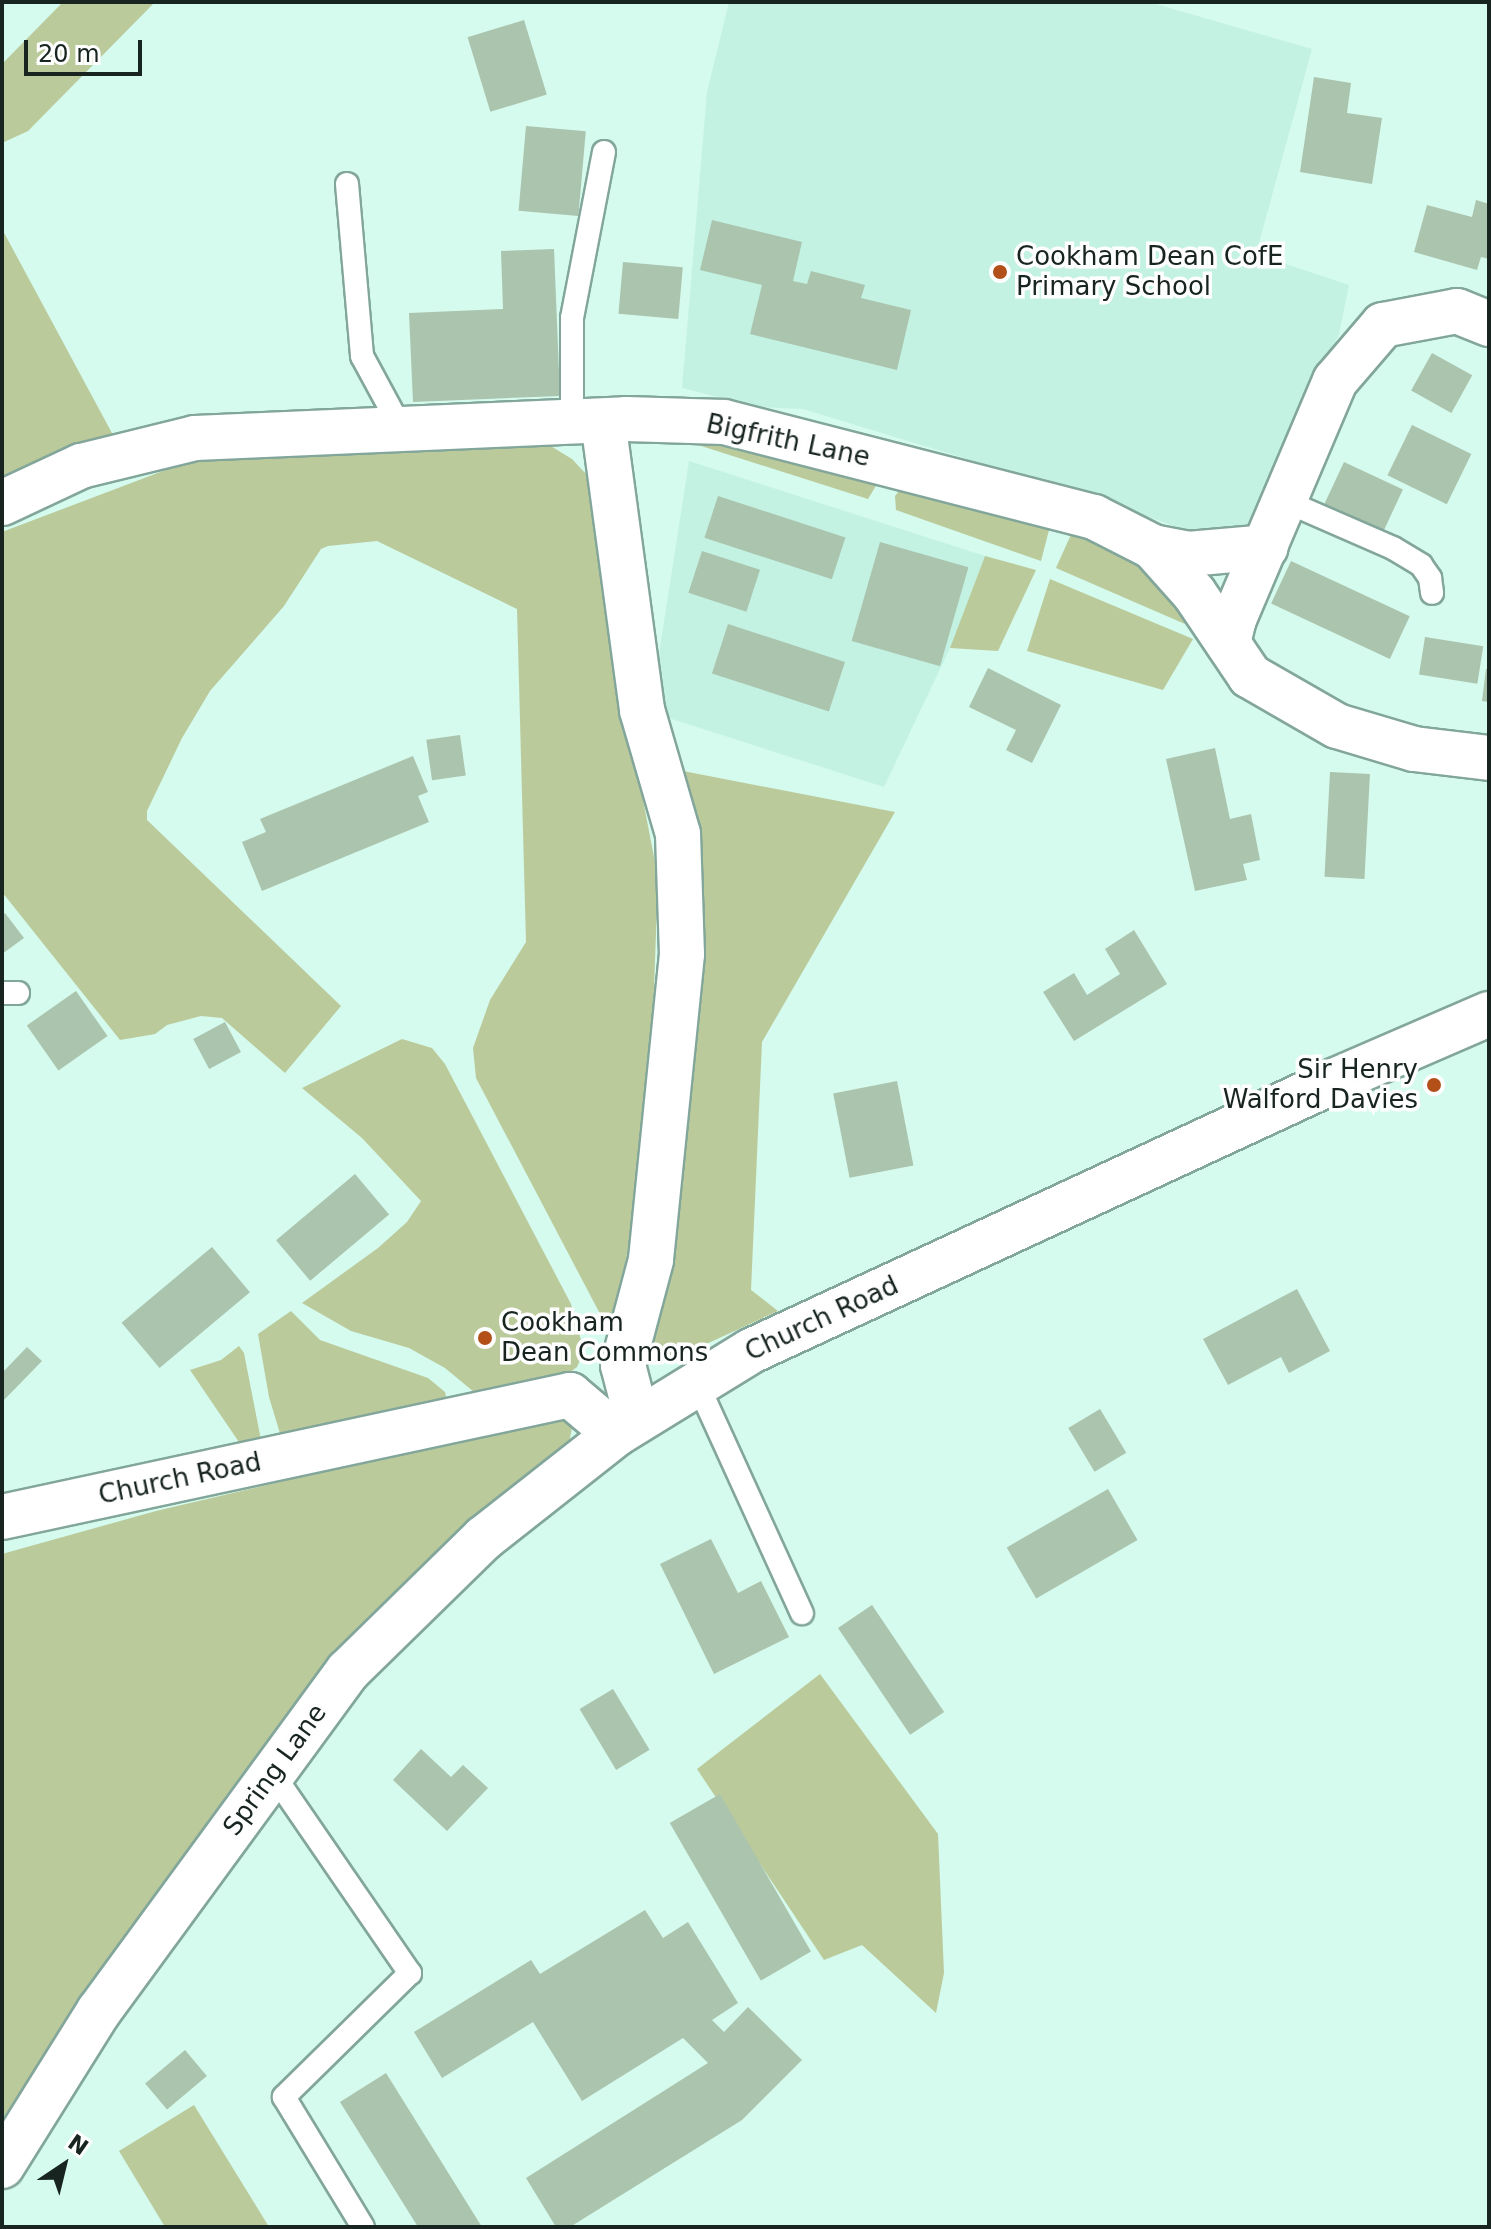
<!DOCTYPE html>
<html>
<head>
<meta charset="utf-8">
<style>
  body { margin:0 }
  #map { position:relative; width:1491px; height:2229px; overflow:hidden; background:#d5faee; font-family:"DejaVu Sans",sans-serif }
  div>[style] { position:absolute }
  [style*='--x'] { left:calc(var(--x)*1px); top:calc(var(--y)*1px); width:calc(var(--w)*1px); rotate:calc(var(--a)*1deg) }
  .built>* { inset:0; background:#c3f2e3 }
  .green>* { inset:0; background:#bbca9b }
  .building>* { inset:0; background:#abc4ad; transform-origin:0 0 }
  .roads { filter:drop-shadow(2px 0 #83a69b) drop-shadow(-2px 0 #83a69b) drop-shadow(0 2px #83a69b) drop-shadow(0 -2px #83a69b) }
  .service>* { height:22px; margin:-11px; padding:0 11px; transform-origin:11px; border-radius:11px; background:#fff }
  .minor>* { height:44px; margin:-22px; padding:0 22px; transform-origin:22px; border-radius:22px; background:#fff }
  .dots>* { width:22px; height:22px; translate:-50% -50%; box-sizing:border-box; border:4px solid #fefefe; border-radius:50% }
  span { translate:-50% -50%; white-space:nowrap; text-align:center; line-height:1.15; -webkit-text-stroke:7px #fefefe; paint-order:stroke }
  .poi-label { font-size:26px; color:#172420 }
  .left { translate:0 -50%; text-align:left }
  .right { translate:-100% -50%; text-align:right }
  .street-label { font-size:26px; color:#172420 }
  .frame { position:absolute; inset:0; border:4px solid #172420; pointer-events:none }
  .north { position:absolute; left:24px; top:2125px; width:80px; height:80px; -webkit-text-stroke:6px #fefefe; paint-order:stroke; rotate:35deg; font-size:22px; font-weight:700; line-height:32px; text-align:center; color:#172420 }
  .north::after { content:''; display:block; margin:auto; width:28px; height:36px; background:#172420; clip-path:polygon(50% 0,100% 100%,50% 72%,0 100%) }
  .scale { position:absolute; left:24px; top:40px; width:118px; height:36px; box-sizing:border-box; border:4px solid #172420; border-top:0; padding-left:10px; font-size:24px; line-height:28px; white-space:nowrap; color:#172420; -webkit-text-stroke:6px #fefefe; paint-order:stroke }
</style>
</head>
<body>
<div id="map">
  <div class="built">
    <div style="clip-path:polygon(729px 2px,1149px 2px,1312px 49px,1256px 254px,1349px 285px,1339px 334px,1288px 451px,1246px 531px,1211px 539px,1095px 498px,803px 409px,758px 407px,682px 388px,707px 92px)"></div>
    <div style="clip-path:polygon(689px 461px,985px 556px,950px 648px,884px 787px,650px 712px)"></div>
  </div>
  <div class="green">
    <div style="clip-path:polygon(63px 2px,155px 2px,28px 131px,2px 143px,2px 64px)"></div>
    <div style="clip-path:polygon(2px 229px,120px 448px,2px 495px)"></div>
    <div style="clip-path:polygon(651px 430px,869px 470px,877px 484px,868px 499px)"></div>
    <div style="clip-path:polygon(234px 444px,549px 445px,572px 459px,587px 475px,603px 520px,621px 685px,658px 878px,653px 1016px,638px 1194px,614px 1324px,608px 1329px,476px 1078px,473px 1048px,490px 1000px,526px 942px,517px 609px,377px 541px,328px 546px,321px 549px,284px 606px,210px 691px,182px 738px,147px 811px,147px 820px,341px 1006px,285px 1073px,222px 1018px,201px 1016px,167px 1025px,155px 1034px,120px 1040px,2px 892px,2px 532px)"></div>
    <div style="clip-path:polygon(908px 480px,1039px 518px,1049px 530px,1041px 561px,896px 510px,895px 496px)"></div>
    <div style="clip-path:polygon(1073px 530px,1111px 544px,1142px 570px,1180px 611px,1185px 624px,1056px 568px)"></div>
    <div style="clip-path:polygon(985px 556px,1036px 570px,998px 651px,950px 648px)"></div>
    <div style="clip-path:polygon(1050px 579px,1193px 639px,1163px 690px,1027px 651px)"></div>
    <div style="clip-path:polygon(683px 771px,895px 812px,762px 1042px,751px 1290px,778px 1311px,667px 1362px,647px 1356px,700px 873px)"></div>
    <div style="clip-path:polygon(402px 1039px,432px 1048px,445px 1064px,571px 1304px,584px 1351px,577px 1367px,559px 1381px,480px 1397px,445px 1368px,409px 1348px,351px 1331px,302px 1303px,378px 1248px,407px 1222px,421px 1201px,362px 1138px,302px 1088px)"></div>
    <div style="clip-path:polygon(291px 1311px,320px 1340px,428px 1378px,445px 1392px,449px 1410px,285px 1450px,269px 1397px,258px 1334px)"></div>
    <div style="clip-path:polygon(239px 1346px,244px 1353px,261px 1440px,245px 1451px,190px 1370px,221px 1360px)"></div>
    <div style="clip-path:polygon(558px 1417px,572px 1428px,568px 1448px,81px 2004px,2px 2119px,2px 1554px,156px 1511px)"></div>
    <div style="clip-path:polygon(820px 1674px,938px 1834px,944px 1973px,936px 2013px,862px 1945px,824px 1960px,697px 1769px)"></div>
    <div style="clip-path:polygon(194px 2105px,269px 2227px,165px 2227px,119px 2151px)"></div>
  </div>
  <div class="building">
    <div style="left:524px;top:20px;width:78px;height:59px;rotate:73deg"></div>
    <div style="clip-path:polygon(1314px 77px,1351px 83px,1347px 113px,1382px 118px,1372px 184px,1300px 172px)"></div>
    <div style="left:526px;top:126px;width:60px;height:85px;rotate:5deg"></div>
    <div style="clip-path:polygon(1476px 200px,1489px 204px,1489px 259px,1481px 257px,1477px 270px,1414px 252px,1427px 205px,1472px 217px)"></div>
    <div style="clip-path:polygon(712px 220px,802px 242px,793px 281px,807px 284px,811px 271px,865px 285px,861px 298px,911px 310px,897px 370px,750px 334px,762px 285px,700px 270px)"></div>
    <div style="clip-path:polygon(554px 249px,560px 396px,413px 402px,409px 313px,503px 309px,501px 251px)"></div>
    <div style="left:623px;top:262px;width:60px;height:52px;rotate:5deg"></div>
    <div style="left:1432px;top:353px;width:46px;height:43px;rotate:29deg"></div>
    <div style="left:1412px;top:425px;width:66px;height:56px;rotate:26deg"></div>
    <div style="left:1344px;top:462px;width:65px;height:50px;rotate:25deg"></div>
    <div style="left:718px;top:496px;width:134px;height:44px;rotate:18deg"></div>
    <div style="left:880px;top:542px;width:92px;height:103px;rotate:16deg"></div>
    <div style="left:702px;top:551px;width:61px;height:44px;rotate:18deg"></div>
    <div style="left:1291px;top:561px;width:131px;height:47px;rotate:25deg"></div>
    <div style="left:728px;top:624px;width:123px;height:52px;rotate:18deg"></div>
    <div style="left:1425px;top:637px;width:59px;height:38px;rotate:9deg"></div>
    <div style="clip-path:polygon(988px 668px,1061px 705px,1032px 763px,1006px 750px,1016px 730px,969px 707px)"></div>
    <div style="clip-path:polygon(1486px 669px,1489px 669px,1489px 702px,1482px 701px)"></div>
    <div style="left:460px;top:735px;width:41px;height:34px;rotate:82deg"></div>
    <div style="clip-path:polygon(1215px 748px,1230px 819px,1251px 814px,1260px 860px,1243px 864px,1247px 880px,1195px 891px,1166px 759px)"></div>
    <div style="clip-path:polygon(413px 756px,428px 792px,418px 796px,429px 822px,262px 891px,242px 842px,266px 832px,260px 819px)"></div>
    <div style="left:1330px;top:772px;width:40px;height:105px;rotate:3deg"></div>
    <div style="clip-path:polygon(5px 913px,24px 938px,2px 954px,2px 915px)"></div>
    <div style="clip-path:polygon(1134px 930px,1167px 984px,1074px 1041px,1043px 992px,1074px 973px,1087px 995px,1120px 974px,1105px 949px)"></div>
    <div style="left:76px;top:991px;width:55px;height:60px;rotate:55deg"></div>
    <div style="left:225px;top:1022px;width:34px;height:36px;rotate:62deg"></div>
    <div style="left:897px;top:1081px;width:86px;height:65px;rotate:79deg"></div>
    <div style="left:355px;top:1174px;width:53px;height:103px;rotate:50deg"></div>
    <div style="left:212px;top:1247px;width:59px;height:118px;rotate:50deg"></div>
    <div style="clip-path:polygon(1297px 1289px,1330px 1351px,1289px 1373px,1281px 1357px,1228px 1385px,1203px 1339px)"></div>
    <div style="clip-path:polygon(27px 1347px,42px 1361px,2px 1402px,2px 1373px)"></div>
    <div style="left:1100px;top:1409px;width:51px;height:37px;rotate:59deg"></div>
    <div style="left:1108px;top:1489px;width:59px;height:117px;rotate:60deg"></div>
    <div style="clip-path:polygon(711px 1539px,738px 1593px,761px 1581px,789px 1637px,714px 1674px,660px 1564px)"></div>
    <div style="left:872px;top:1605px;width:129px;height:41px;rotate:56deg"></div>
    <div style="left:613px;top:1689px;width:71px;height:39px;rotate:59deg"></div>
    <div style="clip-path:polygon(421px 1749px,451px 1777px,463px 1765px,488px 1788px,447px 1831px,393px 1780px)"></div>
    <div style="left:720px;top:1794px;width:182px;height:58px;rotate:60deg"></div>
    <div style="clip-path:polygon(645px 1910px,663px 1938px,688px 1922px,738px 2003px,712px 2020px,724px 2032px,748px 2007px,802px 2060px,742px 2120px,570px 2227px,556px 2227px,526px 2178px,708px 2063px,683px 2038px,582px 2101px,533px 2022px,442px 2078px,414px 2032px,531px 1960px,540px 1974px)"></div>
    <div style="left:185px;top:2050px;width:34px;height:52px;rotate:50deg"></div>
    <div style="clip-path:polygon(386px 2073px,482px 2227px,418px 2227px,340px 2102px)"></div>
  </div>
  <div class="roads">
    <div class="service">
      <div style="--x:347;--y:184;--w:173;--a:85"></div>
      <div style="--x:362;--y:356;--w:84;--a:61.6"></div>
      <div style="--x:572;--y:421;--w:103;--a:-90"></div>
      <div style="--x:572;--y:318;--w:169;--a:-79.1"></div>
      <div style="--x:1285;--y:501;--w:118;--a:23.5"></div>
      <div style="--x:1393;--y:548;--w:33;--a:31"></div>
      <div style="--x:1421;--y:565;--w:16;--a:55"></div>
      <div style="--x:1430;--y:578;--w:15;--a:82"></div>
      <div style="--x:2;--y:993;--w:16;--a:0"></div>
      <div style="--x:697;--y:1383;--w:253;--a:65.5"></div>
      <div style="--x:273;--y:1774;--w:242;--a:55.5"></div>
      <div style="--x:410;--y:1973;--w:177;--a:135.5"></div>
      <div style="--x:284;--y:2097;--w:152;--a:58.7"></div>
    </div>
    <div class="minor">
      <div style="--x:603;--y:421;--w:292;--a:82.3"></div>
      <div style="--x:642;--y:710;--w:129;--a:73.8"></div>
      <div style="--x:678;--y:834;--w:120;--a:88.1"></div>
      <div style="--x:682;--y:954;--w:308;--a:95.8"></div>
      <div style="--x:651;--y:1260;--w:109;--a:104.9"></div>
      <div style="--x:623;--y:1365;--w:56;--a:75.5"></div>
      <div style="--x:2;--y:503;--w:87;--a:-25.1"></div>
      <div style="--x:81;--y:466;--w:117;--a:-13.8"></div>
      <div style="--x:195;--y:438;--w:431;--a:-2.5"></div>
      <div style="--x:626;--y:419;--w:98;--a:1.8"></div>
      <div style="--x:724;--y:422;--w:382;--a:14.4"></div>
      <div style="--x:1094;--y:517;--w:66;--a:27"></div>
      <div style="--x:1153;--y:547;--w:62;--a:48.3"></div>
      <div style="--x:1194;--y:593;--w:100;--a:56"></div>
      <div style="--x:1250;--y:676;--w:100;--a:29.9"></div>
      <div style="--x:1337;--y:726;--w:80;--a:16.6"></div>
      <div style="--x:1414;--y:749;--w:76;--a:6.8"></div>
      <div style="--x:1153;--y:547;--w:36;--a:11"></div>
      <div style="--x:1188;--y:554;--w:78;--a:-5.1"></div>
      <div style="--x:1228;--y:643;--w:25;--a:-76"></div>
      <div style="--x:1234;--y:619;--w:259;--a:-67"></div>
      <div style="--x:1335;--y:381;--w:74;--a:-49.4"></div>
      <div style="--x:1383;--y:325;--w:75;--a:-10.7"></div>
      <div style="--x:1457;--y:311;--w:35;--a:22"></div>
      <div style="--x:2;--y:1517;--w:581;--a:-12.12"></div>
      <div style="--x:570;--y:1395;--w:60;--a:40.3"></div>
      <div style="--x:616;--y:1434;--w:158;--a:-31.6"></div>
      <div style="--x:751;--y:1351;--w:642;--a:-24.85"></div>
      <div style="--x:1334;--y:1081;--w:169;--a:-23.4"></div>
      <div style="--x:2;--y:2166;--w:183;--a:-58"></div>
      <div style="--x:99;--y:2011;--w:421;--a:-53.8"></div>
      <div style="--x:348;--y:1671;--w:190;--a:-44.4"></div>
      <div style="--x:484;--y:1538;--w:168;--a:-38.2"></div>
    </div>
  </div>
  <div class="dots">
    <div style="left:1000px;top:272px;background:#b3501a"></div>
    <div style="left:1434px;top:1085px;background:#b3501a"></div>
    <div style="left:485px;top:1338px;background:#b3501a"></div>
  </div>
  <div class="poi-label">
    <span class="left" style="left:1016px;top:272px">Cookham Dean CofE<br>Primary School</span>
    <span class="right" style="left:1418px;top:1085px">Sir Henry<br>Walford Davies</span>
    <span class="left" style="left:501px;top:1338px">Cookham<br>Dean Commons</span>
  </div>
  <div class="street-label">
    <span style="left:788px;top:441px;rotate:12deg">Bigfrith Lane</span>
    <span style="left:822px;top:1319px;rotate:-25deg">Church Road</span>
    <span style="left:180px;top:1479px;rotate:-12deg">Church Road</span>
    <span style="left:275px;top:1770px;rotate:-54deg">Spring Lane</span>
  </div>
  <div class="frame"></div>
  <div class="north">N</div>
  <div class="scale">20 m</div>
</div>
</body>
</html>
